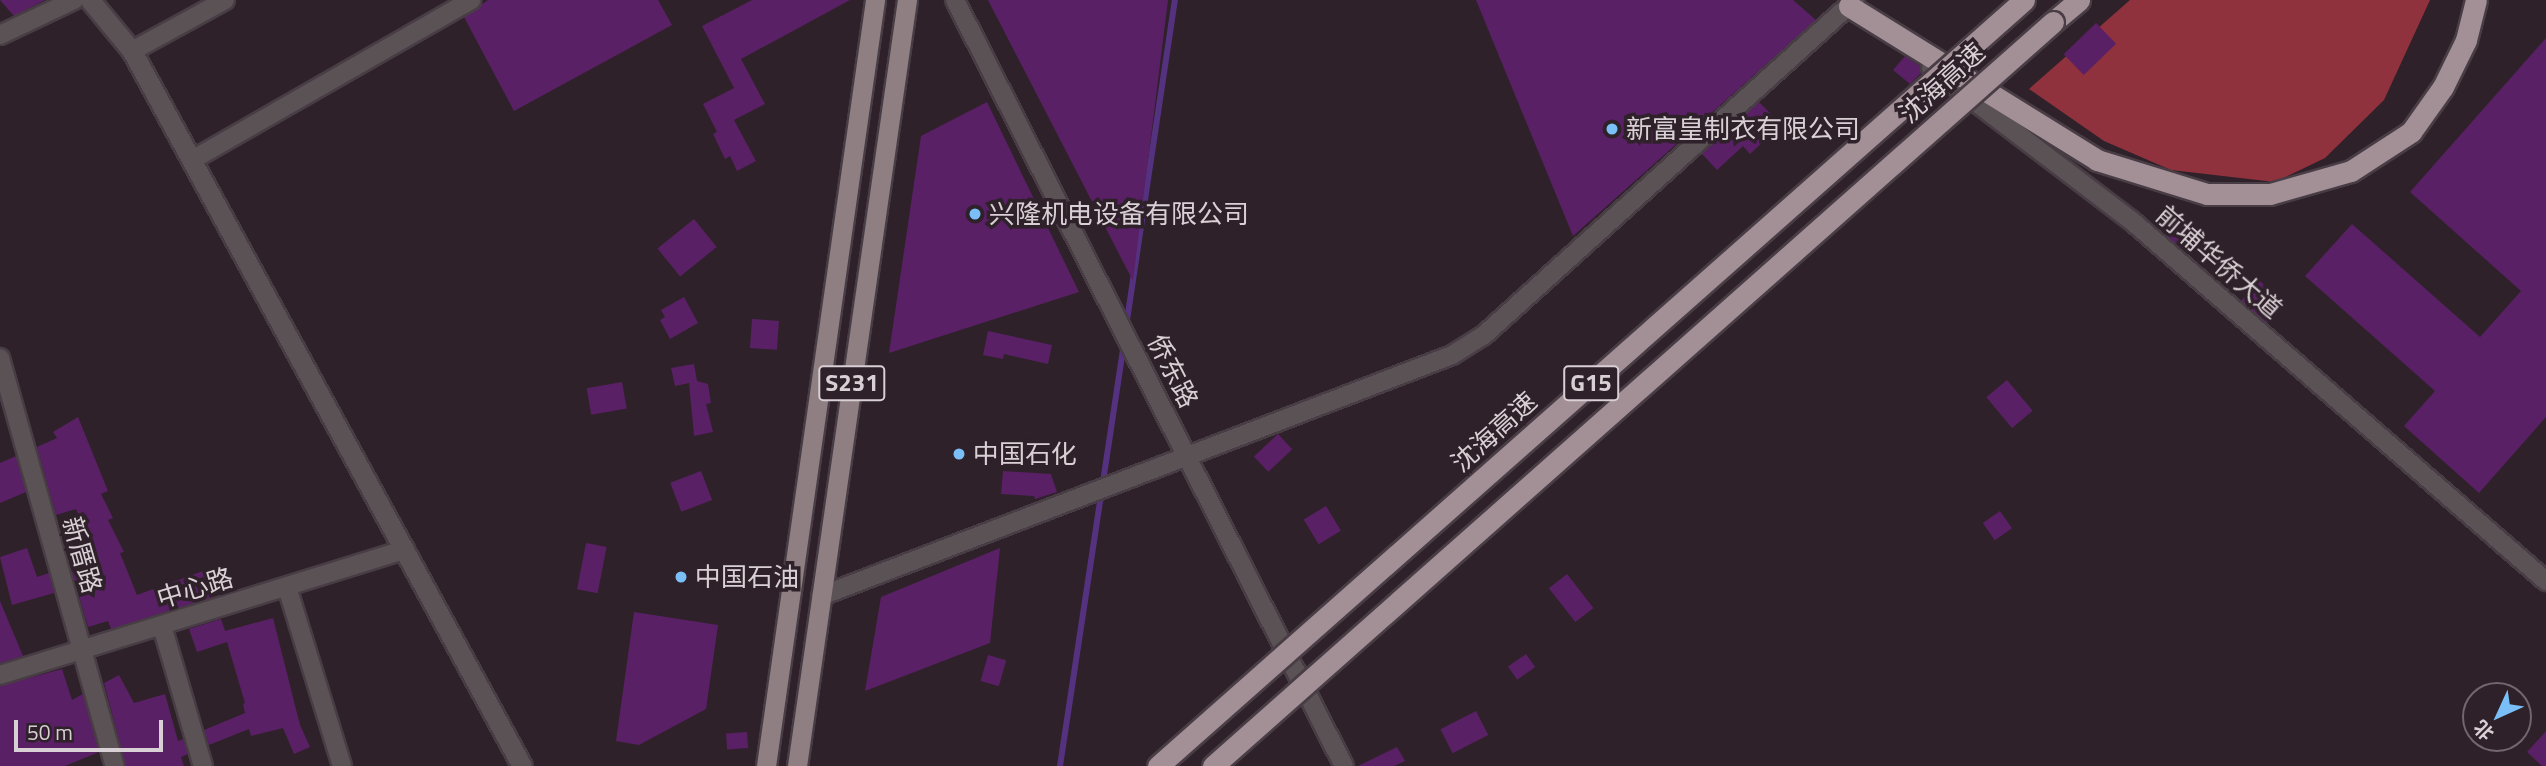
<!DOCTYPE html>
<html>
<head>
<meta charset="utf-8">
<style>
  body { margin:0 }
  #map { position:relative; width:2546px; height:766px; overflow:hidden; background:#2e2129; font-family:"Titillium Web","Noto Sans SC",sans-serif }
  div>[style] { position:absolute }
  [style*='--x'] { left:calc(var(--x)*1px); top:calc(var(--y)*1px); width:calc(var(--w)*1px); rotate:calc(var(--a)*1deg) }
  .forest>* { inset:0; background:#90323d }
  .stream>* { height:6px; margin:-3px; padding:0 3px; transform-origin:3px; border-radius:3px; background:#553280 }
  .building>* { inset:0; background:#5a2066; transform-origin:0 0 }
  .roads { filter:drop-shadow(2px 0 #493d45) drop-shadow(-2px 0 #493d45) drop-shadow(0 2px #493d45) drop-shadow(0 -2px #493d45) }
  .minor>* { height:18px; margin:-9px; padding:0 9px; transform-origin:9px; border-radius:9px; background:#5a5255 }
  .tertiary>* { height:19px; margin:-9.5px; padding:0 9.5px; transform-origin:9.5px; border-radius:9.5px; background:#5a5255 }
  .primary>* { height:19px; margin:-9.5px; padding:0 9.5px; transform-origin:9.5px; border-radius:9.5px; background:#8f7f83 }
  .motorway>* { height:21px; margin:-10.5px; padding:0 10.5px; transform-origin:10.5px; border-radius:10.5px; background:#a39096 }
  .bridges { filter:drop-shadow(2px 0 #493d45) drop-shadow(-2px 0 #493d45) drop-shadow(0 2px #493d45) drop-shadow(0 -2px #493d45) }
  .motorway-bridge>* { height:21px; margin:-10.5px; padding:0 10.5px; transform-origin:10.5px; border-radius:10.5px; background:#a39096 }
  .dots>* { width:19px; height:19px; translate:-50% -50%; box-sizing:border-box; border:4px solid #2e2129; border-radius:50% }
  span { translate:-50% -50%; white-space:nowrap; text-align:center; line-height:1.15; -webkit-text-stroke:7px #2e2129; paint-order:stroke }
  .shield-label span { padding:2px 5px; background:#2e2129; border:2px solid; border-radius:5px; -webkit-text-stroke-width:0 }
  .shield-label { font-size:24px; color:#d9d0d5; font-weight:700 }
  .street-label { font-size:26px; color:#d9d0d5 }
  .poi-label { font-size:26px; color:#d9d0d5 }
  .left { translate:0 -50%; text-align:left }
  .north { position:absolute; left:2462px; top:682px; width:70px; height:70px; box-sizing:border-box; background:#2e2129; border:2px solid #72676e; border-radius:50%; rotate:225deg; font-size:19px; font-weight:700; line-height:28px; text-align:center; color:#d9d0d5 }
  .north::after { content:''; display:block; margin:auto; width:24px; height:32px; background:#7abff8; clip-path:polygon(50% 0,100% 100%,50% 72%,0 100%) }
  .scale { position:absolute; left:14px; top:720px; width:149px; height:32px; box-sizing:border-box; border:4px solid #d9d0d5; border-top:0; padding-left:9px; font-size:21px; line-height:24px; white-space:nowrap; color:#d9d0d5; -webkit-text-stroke:5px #2e2129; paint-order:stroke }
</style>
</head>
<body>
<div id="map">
  <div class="forest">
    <div style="clip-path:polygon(2130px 0,2430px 0,2384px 100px,2325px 158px,2275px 182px,2171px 170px,2104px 141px,2029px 89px)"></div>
  </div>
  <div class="stream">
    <div style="--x:1126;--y:327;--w:331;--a:-81.5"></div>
    <div style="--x:1060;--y:766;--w:430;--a:-81.4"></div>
  </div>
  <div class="building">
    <div style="clip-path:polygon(0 0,45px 0,14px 16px)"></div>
    <div style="clip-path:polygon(488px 0,658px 0,672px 25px,514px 111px,464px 17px)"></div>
    <div style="clip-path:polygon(752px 0,850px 0,741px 59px,765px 104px,734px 120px,756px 161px,737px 171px,730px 156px,725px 159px,713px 134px,717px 132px,703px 104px,734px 88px,702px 26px)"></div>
    <div style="clip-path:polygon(988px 0,1168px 0,1133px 281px)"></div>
    <div style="clip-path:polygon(1476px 0,1793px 0,1816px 20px,1573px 236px)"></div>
    <div style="left:2096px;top:23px;width:29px;height:45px;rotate:46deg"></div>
    <div style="clip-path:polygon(2546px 38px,2546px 417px,2479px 493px,2404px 426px,2435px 391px,2305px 276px,2352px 224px,2480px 337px,2521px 291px,2410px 192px)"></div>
    <div style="clip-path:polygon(1905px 56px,1920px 66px,1921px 73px,1910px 84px,1893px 70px)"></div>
    <div style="clip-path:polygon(987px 102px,1079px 292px,889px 353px,921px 136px)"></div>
    <div style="clip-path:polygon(1759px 102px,1772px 115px,1757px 129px,1766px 139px,1750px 154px,1743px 146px,1717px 170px,1702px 154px)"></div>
    <div style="left:694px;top:219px;width:36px;height:47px;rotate:51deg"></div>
    <div style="clip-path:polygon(2170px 232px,2185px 244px,2181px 249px,2167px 236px)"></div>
    <div style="left:2260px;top:281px;width:35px;height:27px;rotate:44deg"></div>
    <div style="clip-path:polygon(684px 297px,698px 323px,670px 339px,660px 320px,665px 317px,661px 310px)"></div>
    <div style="left:752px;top:319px;width:27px;height:29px;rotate:4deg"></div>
    <div style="clip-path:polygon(988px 331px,1052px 345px,1048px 364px,1004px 354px,1003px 359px,983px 355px)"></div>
    <div style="clip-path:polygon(694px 364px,697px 381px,708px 384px,711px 403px,706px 404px,713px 432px,694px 436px,689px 383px,675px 386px,671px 368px)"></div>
    <div style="left:2007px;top:380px;width:40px;height:27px;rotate:50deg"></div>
    <div style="left:622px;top:382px;width:27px;height:36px;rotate:80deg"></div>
    <div style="clip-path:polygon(78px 417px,108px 491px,101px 494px,113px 518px,108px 520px,124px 552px,120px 553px,137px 595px,203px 571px,213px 597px,111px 629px,108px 621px,88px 627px,70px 565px,95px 557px,76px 509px,56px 515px,37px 447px,57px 438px,53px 432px)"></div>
    <div style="left:1278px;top:434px;width:21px;height:33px;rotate:47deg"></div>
    <div style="clip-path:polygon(16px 456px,26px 492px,0 503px,0 463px)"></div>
    <div style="left:701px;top:471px;width:31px;height:33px;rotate:69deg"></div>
    <div style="clip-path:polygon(1003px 471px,1051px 474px,1057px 492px,1035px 499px,1034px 496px,1001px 494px)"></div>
    <div style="left:1326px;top:506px;width:29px;height:26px;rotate:59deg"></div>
    <div style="left:2000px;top:511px;width:21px;height:21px;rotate:55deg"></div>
    <div style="left:586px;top:543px;width:21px;height:47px;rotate:11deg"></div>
    <div style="clip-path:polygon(27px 548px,37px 577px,49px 573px,54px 593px,12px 605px,0 557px)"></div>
    <div style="clip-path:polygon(1000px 548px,990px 643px,865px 691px,881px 597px)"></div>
    <div style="left:1567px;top:574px;width:43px;height:23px;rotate:52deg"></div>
    <div style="clip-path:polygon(0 601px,23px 656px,0 663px)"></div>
    <div style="clip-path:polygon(634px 612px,718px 625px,706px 709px,639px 745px,616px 741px)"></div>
    <div style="clip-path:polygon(273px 618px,300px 725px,310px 747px,294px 754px,283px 728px,251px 736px,249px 729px,209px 745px,204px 730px,245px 713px,243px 704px,245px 703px,227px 642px,197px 652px,189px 629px,221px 619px,225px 631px)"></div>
    <div style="left:1526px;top:654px;width:16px;height:22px;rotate:55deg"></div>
    <div style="left:988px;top:655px;width:19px;height:27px;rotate:16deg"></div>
    <div style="clip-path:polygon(62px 669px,72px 700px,83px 694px,99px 752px,65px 766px,0 766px,0 686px)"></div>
    <div style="clip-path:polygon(119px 675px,134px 703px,165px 694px,178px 741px,183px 739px,188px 754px,181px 757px,184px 766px,126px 766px,104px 683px)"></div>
    <div style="left:1476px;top:711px;width:27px;height:40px;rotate:63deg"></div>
    <div style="clip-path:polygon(2546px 731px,2546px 766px,2542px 766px,2527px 752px)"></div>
    <div style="left:747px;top:732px;width:16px;height:21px;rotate:86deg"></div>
    <div style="clip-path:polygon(1397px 747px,1405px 761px,1394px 766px,1358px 766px)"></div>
  </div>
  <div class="roads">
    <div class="minor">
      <div style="--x:955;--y:0;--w:859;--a:63.08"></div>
      <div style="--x:0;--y:35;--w:82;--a:-25.3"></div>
      <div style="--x:132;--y:51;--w:106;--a:-28.7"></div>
      <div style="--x:1931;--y:68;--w:253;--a:37.3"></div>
      <div style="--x:2132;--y:221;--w:549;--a:41.01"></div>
      <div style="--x:192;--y:160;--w:322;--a:-29.8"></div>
      <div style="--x:0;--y:358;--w:424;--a:74.3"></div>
      <div style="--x:287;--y:587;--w:187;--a:72.9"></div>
      <div style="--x:821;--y:596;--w:675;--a:-20.9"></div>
      <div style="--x:1452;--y:355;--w:36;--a:-32"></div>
      <div style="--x:1483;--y:336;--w:501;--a:-42.09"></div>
      <div style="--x:162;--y:626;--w:146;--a:73.7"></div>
      <div style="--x:0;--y:675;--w:424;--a:-17.2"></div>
    </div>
    <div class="tertiary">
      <div style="--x:90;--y:0;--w:66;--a:50.5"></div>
      <div style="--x:132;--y:51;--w:814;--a:61.39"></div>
    </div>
    <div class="primary">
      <div style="--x:766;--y:766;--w:774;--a:-81.9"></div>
      <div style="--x:797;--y:766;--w:774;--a:-81.83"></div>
    </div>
    <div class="motorway">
      <div style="--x:1849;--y:6;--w:292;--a:31.8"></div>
      <div style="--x:2097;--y:160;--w:115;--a:17.2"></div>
      <div style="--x:2207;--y:194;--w:63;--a:0"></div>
      <div style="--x:2270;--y:194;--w:84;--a:-15.9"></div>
      <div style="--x:2351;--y:171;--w:72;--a:-33"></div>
      <div style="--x:2411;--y:132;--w:55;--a:-54.6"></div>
      <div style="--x:2443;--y:87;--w:52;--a:-63.9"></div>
      <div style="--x:2466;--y:40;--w:41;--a:-76"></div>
      <div style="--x:2053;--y:22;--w:34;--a:-40"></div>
    </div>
  </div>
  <div class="bridges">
    <div class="motorway-bridge">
      <div style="--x:1158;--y:766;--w:1156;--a:-41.49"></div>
      <div style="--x:1213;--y:766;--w:1122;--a:-41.53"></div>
    </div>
  </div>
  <div class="dots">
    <div style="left:1612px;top:129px;background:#7abff8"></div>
    <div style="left:975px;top:214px;background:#7abff8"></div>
    <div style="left:959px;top:454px;background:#7abff8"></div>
    <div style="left:681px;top:577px;background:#7abff8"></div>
  </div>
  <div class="shield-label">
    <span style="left:852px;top:383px">S231</span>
    <span style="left:1591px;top:383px">G15</span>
  </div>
  <div class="street-label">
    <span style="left:1942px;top:83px;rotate:-42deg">沈海高速</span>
    <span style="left:2219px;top:262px;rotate:41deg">前埔华侨大道</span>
    <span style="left:1173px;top:371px;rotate:63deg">侨东路</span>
    <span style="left:1494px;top:432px;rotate:-42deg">沈海高速</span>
    <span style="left:82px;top:555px;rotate:74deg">新厝路</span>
    <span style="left:195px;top:588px;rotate:-17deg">中心路</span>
  </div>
  <div class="poi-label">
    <span class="left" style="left:1626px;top:129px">新富皇制衣有限公司</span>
    <span class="left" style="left:989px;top:214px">兴隆机电设备有限公司</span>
    <span class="left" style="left:973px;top:454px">中国石化</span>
    <span class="left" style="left:695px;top:577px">中国石油</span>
  </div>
  <div class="north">北</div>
  <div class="scale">50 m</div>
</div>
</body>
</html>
